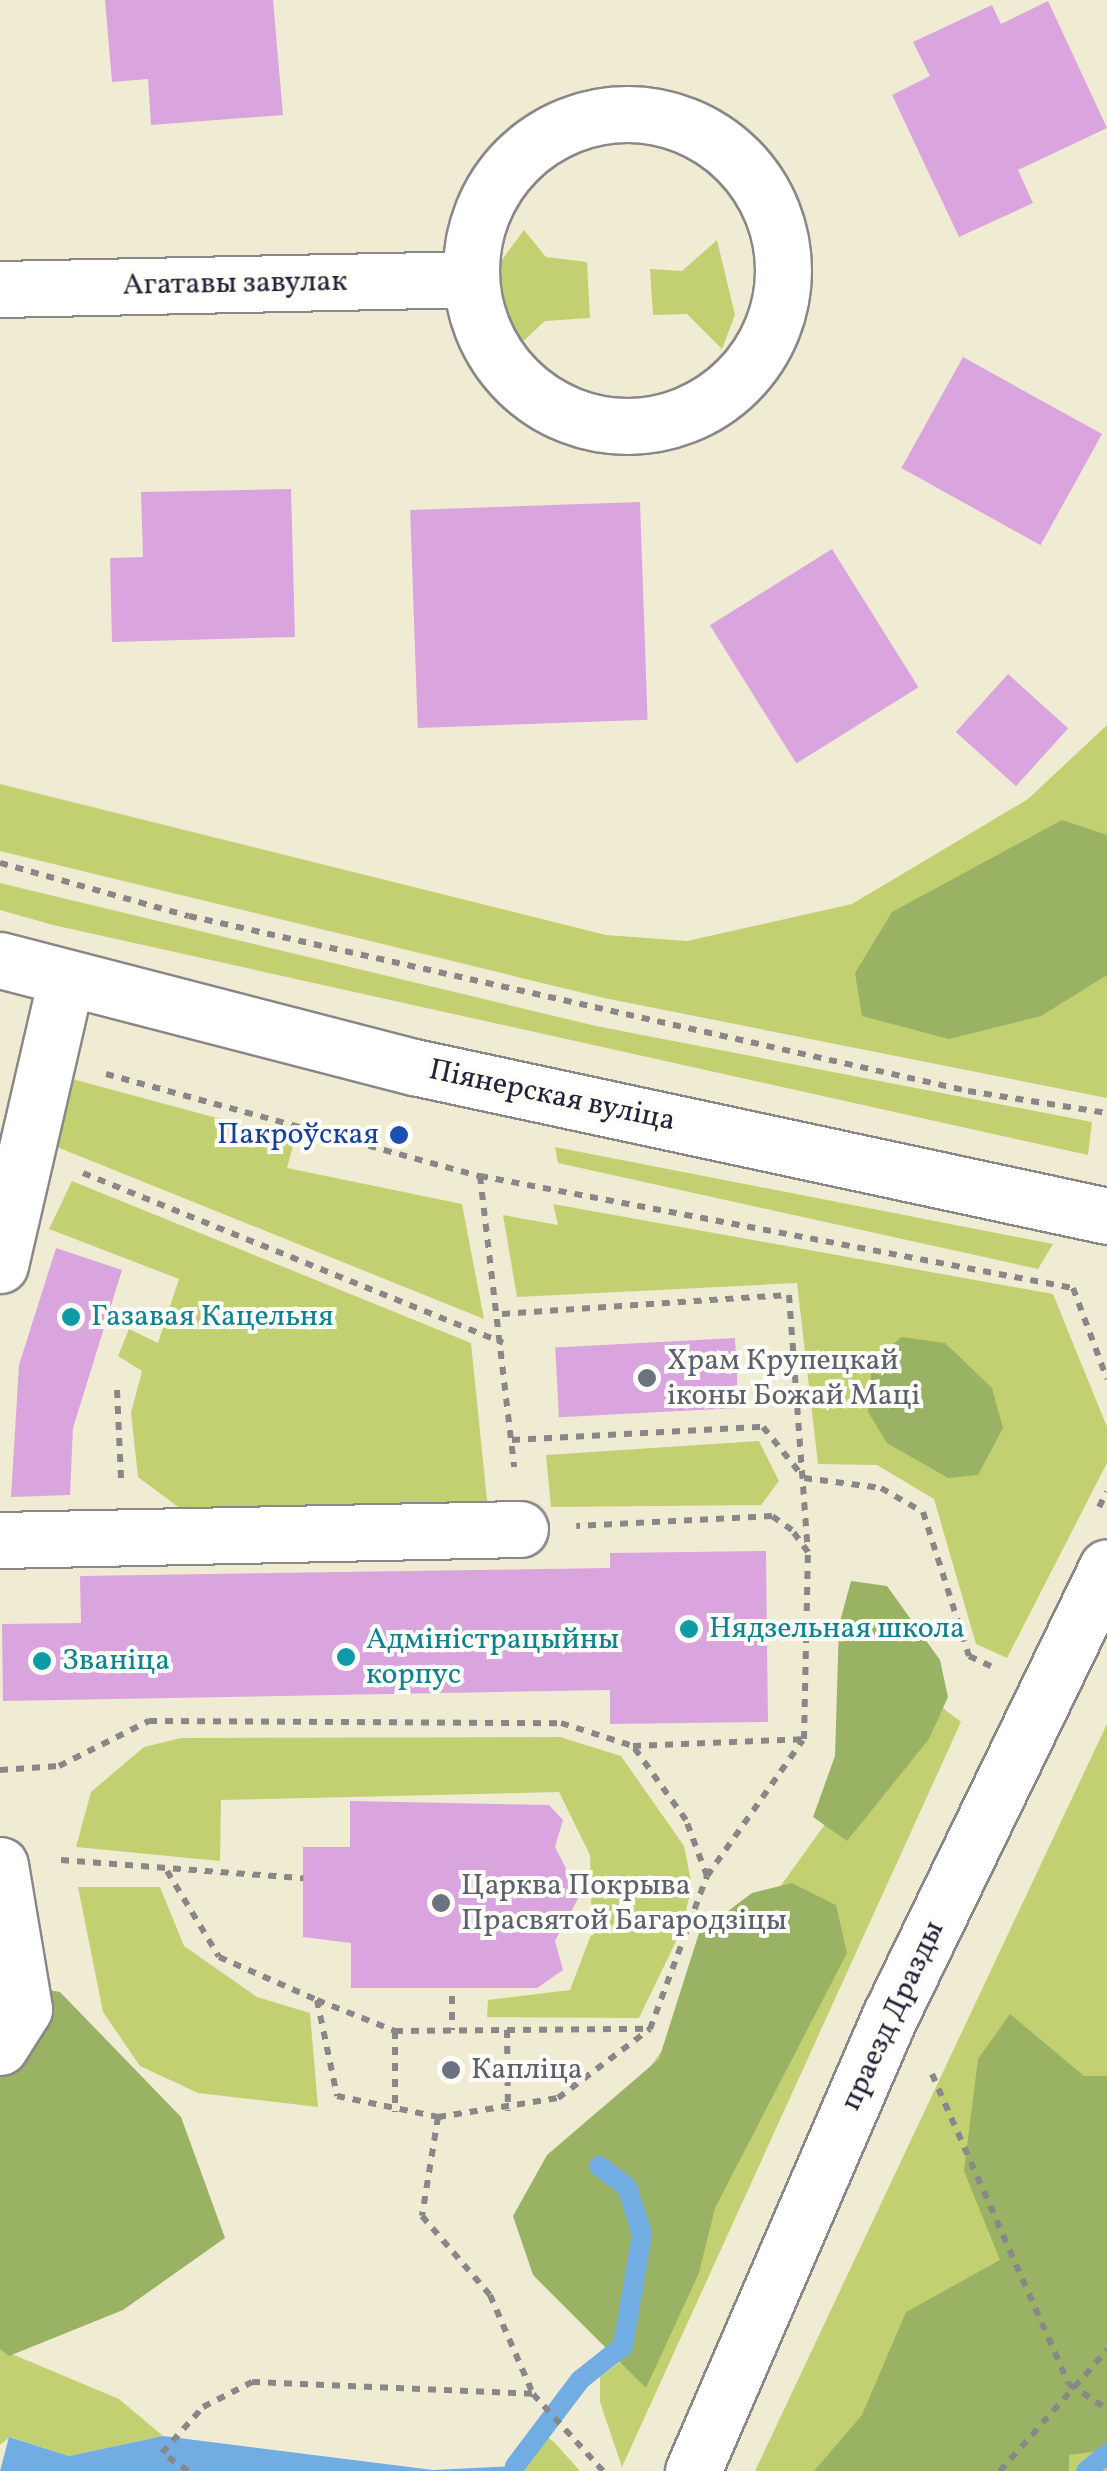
<!DOCTYPE html>
<html>
<head>
<meta charset="utf-8">
<style>
  body { margin:0 }
  #map { position:relative; width:1107px; height:2471px; overflow:hidden; background:#f0ecd4; font-family:Vollkorn,serif }
  div>[style] { position:absolute }
  [style*='--x'] { left:calc(var(--x)*1px); top:calc(var(--y)*1px); width:calc(var(--w)*1px); rotate:calc(var(--a)*1deg) }
  .green>* { inset:0; background:#c3d071 }
  .forest>* { inset:0; background:#9ab263 }
  .water>* { inset:0; background:#71ace2 }
  .stream>* { height:20px; margin:-10px; padding:0 10px; transform-origin:10px; border-radius:10px; background:#71ace2 }
  .building>* { inset:0; background:#daa5df; transform-origin:0 0 }
  .path>* { height:6px; margin-top:-3px; transform-origin:0; background:repeating-linear-gradient(90deg,#898788 0 8px,transparent 0 16px) }
  .roads { filter:drop-shadow(2px 0 #898788) drop-shadow(-2px 0 #898788) drop-shadow(0 2px #898788) drop-shadow(0 -2px #898788) }
  .minor>* { height:55px; margin:-27.5px; padding:0 27.5px; transform-origin:27.5px; border-radius:27.5px; background:#fff }
  .minor>.ring { margin:-27.5px; padding:0; box-sizing:content-box; background:none; border:55px solid #fff; border-radius:50% }
  .dots>* { width:28px; height:28px; translate:-50% -50%; box-sizing:border-box; border:5px solid #fdfcf7; border-radius:50% }
  span { translate:-50% -50%; white-space:nowrap; text-align:center; line-height:1.15; -webkit-text-stroke:8px #fdfcf7; paint-order:stroke }
  .street-label { font-size:30px; color:#22223b }
  .transit-label { font-size:30px; color:#164399 }
  .right { translate:-100% -50%; text-align:right }
  .culture-label { font-size:30px; color:#0d838f }
  .left { translate:0 -50%; text-align:left }
  .worship-label { font-size:30px; color:#5b616d }
</style>
</head>
<body>
<div id="map">
  <div class="green">
    <div style="clip-path:polygon(524px 230px,546px 257px,587px 262px,590px 318px,545px 321px,519px 345px,500px 324px,495px 269px)"></div>
    <div style="clip-path:polygon(717px 240px,735px 315px,722px 349px,687px 314px,653px 315px,650px 269px,682px 271px)"></div>
    <div style="clip-path:polygon(1107px 725px,1107px 1098px,604px 998px,0 851px,0 784px,606px 935px,687px 941px,852px 904px,1028px 799px)"></div>
    <div style="clip-path:polygon(0 883px,596px 1026px,1092px 1122px,1088px 1155px,53px 925px,0 910px)"></div>
    <div style="clip-path:polygon(61px 1076px,295px 1139px,287px 1168px,462px 1204px,484px 1319px,47px 1143px)"></div>
    <div style="clip-path:polygon(555px 1147px,1053px 1244px,1038px 1269px,558px 1163px)"></div>
    <div style="clip-path:polygon(72px 1181px,471px 1343px,488px 1510px,185px 1512px,138px 1477px,131px 1413px,142px 1371px,118px 1356px,129px 1329px,158px 1343px,179px 1279px,49px 1229px)"></div>
    <div style="clip-path:polygon(553px 1204px,1053px 1294px,1107px 1427px,1107px 1463px,1007px 1658px,976px 1644px,934px 1499px,877px 1465px,818px 1464px,797px 1283px,517px 1297px,503px 1215px,558px 1225px)"></div>
    <div style="clip-path:polygon(759px 1441px,779px 1481px,761px 1505px,551px 1507px,546px 1455px)"></div>
    <div style="clip-path:polygon(921px 1691px,961px 1722px,622px 2467px,600px 2402px,600px 2377px,633px 2352px,614px 2117px)"></div>
    <div style="clip-path:polygon(1107px 1724px,1107px 2471px,755px 2471px)"></div>
    <div style="clip-path:polygon(560px 1737px,621px 1756px,684px 1846px,692px 1886px,681px 1931px,639px 2018px,487px 2017px,488px 2000px,570px 1990px,592px 1932px,590px 1855px,559px 1792px,221px 1800px,220px 1861px,76px 1847px,91px 1792px,144px 1747px,181px 1738px)"></div>
    <div style="clip-path:polygon(78px 1887px,160px 1887px,184px 1946px,257px 1997px,310px 2013px,318px 2107px,198px 2093px,140px 2066px,103px 2012px)"></div>
    <div style="clip-path:polygon(0 2349px,119px 2399px,163px 2436px,69px 2456px,10px 2437px,0 2445px)"></div>
    <div style="clip-path:polygon(540px 2431px,555px 2443px,580px 2471px,512px 2471px)"></div>
  </div>
  <div class="forest">
    <div style="clip-path:polygon(1062px 820px,1107px 835px,1107px 975px,1041px 1016px,949px 1039px,862px 1016px,855px 973px,892px 912px)"></div>
    <div style="clip-path:polygon(901px 1337px,945px 1343px,992px 1388px,1003px 1428px,978px 1475px,948px 1478px,887px 1443px,868px 1412px,872px 1364px)"></div>
    <div style="clip-path:polygon(851px 1581px,887px 1586px,940px 1660px,948px 1697px,929px 1739px,847px 1841px,813px 1817px,835px 1756px,839px 1625px)"></div>
    <div style="clip-path:polygon(792px 1883px,836px 1905px,847px 1953px,715px 2208px,699px 2273px,646px 2388px,533px 2275px,513px 2216px,547px 2155px,659px 2059px,699px 1933px,752px 1893px)"></div>
    <div style="clip-path:polygon(0 1982px,60px 1992px,181px 2117px,225px 2238px,123px 2310px,9px 2356px,0 2349px)"></div>
    <div style="clip-path:polygon(1010px 2014px,1084px 2076px,1107px 2076px,1107px 2450px,1069px 2455px,1069px 2471px,814px 2471px,862px 2415px,906px 2312px,1000px 2260px,964px 2171px,978px 2059px)"></div>
  </div>
  <div class="water">
    <div style="clip-path:polygon(163px 2436px,433px 2470px,515px 2466px,512px 2471px,0 2471px,9px 2437px,69px 2456px)"></div>
  </div>
  <div class="stream">
    <div style="--x:515;--y:2466;--w:108;--a:-52.9"></div>
    <div style="--x:580;--y:2380;--w:55;--a:-38.3"></div>
    <div style="--x:623;--y:2346;--w:114;--a:-80.4"></div>
    <div style="--x:642;--y:2234;--w:49;--a:-107.7"></div>
    <div style="--x:627;--y:2187;--w:35;--a:-143"></div>
    <div style="--x:1086;--y:2471;--w:27;--a:-39"></div>
  </div>
  <div class="building">
    <div style="clip-path:polygon(105px 0,273px 0,283px 115px,151px 125px,148px 79px,112px 82px)"></div>
    <div style="clip-path:polygon(1048px 1px,1107px 128px,1018px 170px,1033px 203px,959px 237px,892px 95px,930px 76px,913px 42px,992px 5px,1001px 24px)"></div>
    <div style="left:963px;top:357px;width:159px;height:127px;rotate:29deg"></div>
    <div style="clip-path:polygon(291px 489px,295px 637px,112px 642px,110px 558px,143px 557px,141px 492px)"></div>
    <div style="left:640px;top:502px;width:218px;height:230px;rotate:88deg"></div>
    <div style="left:832px;top:549px;width:163px;height:144px;rotate:58deg"></div>
    <div style="left:1008px;top:674px;width:81px;height:78px;rotate:42deg"></div>
    <div style="clip-path:polygon(56px 1248px,122px 1270px,73px 1428px,70px 1495px,11px 1497px,19px 1365px)"></div>
    <div style="left:735px;top:1338px;width:70px;height:180px;rotate:87deg"></div>
    <div style="clip-path:polygon(766px 1551px,768px 1722px,610px 1724px,610px 1690px,3px 1701px,2px 1624px,81px 1623px,80px 1576px,610px 1568px,610px 1553px)"></div>
    <div style="clip-path:polygon(350px 1801px,549px 1805px,563px 1820px,555px 1847px,580px 1895px,555px 1941px,563px 1970px,537px 1988px,351px 1988px,351px 1943px,303px 1937px,303px 1847px,350px 1847px)"></div>
  </div>
  <div class="path">
    <div style="--x:0;--y:863;--w:196;--a:15.7"></div>
    <div style="--x:189;--y:916;--w:798;--a:12.66"></div>
    <div style="--x:968;--y:1091;--w:141;--a:9"></div>
    <div style="--x:106;--y:1074;--w:388;--a:15.3"></div>
    <div style="--x:480;--y:1176;--w:603;--a:10.7"></div>
    <div style="--x:1073;--y:1288;--w:97;--a:69.5"></div>
    <div style="--x:83;--y:1173;--w:453;--a:22"></div>
    <div style="--x:480;--y:1176;--w:293;--a:83.3"></div>
    <div style="--x:502;--y:1314;--w:288;--a:-3.8"></div>
    <div style="--x:789;--y:1295;--w:257;--a:85.8"></div>
    <div style="--x:117;--y:1390;--w:89;--a:87.4"></div>
    <div style="--x:512;--y:1440;--w:251;--a:-3"></div>
    <div style="--x:763;--y:1427;--w:65;--a:51.2"></div>
    <div style="--x:804;--y:1478;--w:78;--a:7.4"></div>
    <div style="--x:881;--y:1488;--w:48;--a:29.7"></div>
    <div style="--x:923;--y:1512;--w:151;--a:72.3"></div>
    <div style="--x:969;--y:1656;--w:26;--a:25"></div>
    <div style="--x:1099;--y:1507;--w:17;--a:-62"></div>
    <div style="--x:0;--y:1770;--w:59;--a:-3.9"></div>
    <div style="--x:59;--y:1766;--w:101;--a:-26.6"></div>
    <div style="--x:149;--y:1721;--w:412;--a:0.3"></div>
    <div style="--x:561;--y:1723;--w:76;--a:17.7"></div>
    <div style="--x:633;--y:1746;--w:171;--a:-2.3"></div>
    <div style="--x:804;--y:1739;--w:187;--a:-88.8"></div>
    <div style="--x:808;--y:1552;--w:27;--a:-126"></div>
    <div style="--x:792;--y:1530;--w:24;--a:-145"></div>
    <div style="--x:772;--y:1516;--w:196;--a:177.1"></div>
    <div style="--x:61;--y:1860;--w:243;--a:4.3"></div>
    <div style="--x:167;--y:1871;--w:100;--a:58.8"></div>
    <div style="--x:219;--y:1957;--w:107;--a:23.7"></div>
    <div style="--x:317;--y:2000;--w:98;--a:78.2"></div>
    <div style="--x:337;--y:2096;--w:103;--a:11.7"></div>
    <div style="--x:438;--y:2117;--w:121;--a:-9"></div>
    <div style="--x:558;--y:2098;--w:115;--a:-36.9"></div>
    <div style="--x:650;--y:2029;--w:163;--a:-69.6"></div>
    <div style="--x:707;--y:1876;--w:60;--a:-110.6"></div>
    <div style="--x:686;--y:1820;--w:91;--a:-125.6"></div>
    <div style="--x:707;--y:1876;--w:166;--a:-54.8"></div>
    <div style="--x:452;--y:1996;--w:34;--a:90"></div>
    <div style="--x:317;--y:2000;--w:84;--a:21.7"></div>
    <div style="--x:395;--y:2031;--w:254;--a:-0.5"></div>
    <div style="--x:507;--y:2030;--w:81;--a:89.3"></div>
    <div style="--x:395;--y:2031;--w:81;--a:90"></div>
    <div style="--x:932;--y:2074;--w:339;--a:66.2"></div>
    <div style="--x:1069;--y:2384;--w:45;--a:33.3"></div>
    <div style="--x:438;--y:2117;--w:100;--a:99.2"></div>
    <div style="--x:422;--y:2216;--w:104;--a:49.3"></div>
    <div style="--x:490;--y:2295;--w:108;--a:66.5"></div>
    <div style="--x:533;--y:2394;--w:104;--a:47.7"></div>
    <div style="--x:188;--y:2471;--w:32;--a:-145"></div>
    <div style="--x:162;--y:2453;--w:62;--a:-48.3"></div>
    <div style="--x:203;--y:2407;--w:55;--a:-27"></div>
    <div style="--x:252;--y:2382;--w:281;--a:2.4"></div>
    <div style="--x:1000;--y:2471;--w:162;--a:-48.5"></div>
  </div>
  <div class="roads">
    <div class="minor">
      <div class="ring" style="left:471px;top:114px;width:257px;height:257px"></div>
      <div style="--x:0;--y:289;--w:470;--a:-1.2"></div>
      <div style="--x:0;--y:960;--w:428;--a:14.5"></div>
      <div style="--x:414;--y:1067;--w:709;--a:12.13"></div>
      <div style="--x:0;--y:1265;--w:294;--a:-77"></div>
      <div style="--x:0;--y:1540;--w:520;--a:-1.21"></div>
      <div style="--x:0;--y:1865;--w:146;--a:80.5"></div>
      <div style="--x:24;--y:2009;--w:45;--a:122.3"></div>
      <div style="--x:693;--y:2471;--w:498;--a:-66.6"></div>
      <div style="--x:891;--y:2014;--w:496;--a:-64.2"></div>
    </div>
  </div>
  <div class="dots">
    <div style="left:399px;top:1135px;background:#1a4fb4"></div>
    <div style="left:71px;top:1317px;background:#0f9aa8"></div>
    <div style="left:647px;top:1378px;background:#6b7280"></div>
    <div style="left:689px;top:1629px;background:#0f9aa8"></div>
    <div style="left:346px;top:1657px;background:#0f9aa8"></div>
    <div style="left:42px;top:1661px;background:#0f9aa8"></div>
    <div style="left:441px;top:1903px;background:#6b7280"></div>
    <div style="left:451px;top:2070px;background:#6b7280"></div>
  </div>
  <div class="street-label">
    <span style="left:235px;top:284px;rotate:-1deg">Агатавы завулак</span>
    <span style="left:552px;top:1096px;rotate:12deg">Піянерская вуліца</span>
    <span style="left:893px;top:2016px;rotate:-65deg">праезд Дразды</span>
  </div>
  <div class="transit-label">
    <span class="right" style="left:379px;top:1135px">Пакроўская</span>
  </div>
  <div class="culture-label">
    <span class="left" style="left:91px;top:1317px">Газавая Кацельня</span>
    <span class="left" style="left:709px;top:1629px">Нядзельная школа</span>
    <span class="left" style="left:366px;top:1657px">Адміністрацыйны<br>корпус</span>
    <span class="left" style="left:62px;top:1661px">Званіца</span>
  </div>
  <div class="worship-label">
    <span class="left" style="left:667px;top:1378px">Храм Крупецкай<br>іконы Божай Маці</span>
    <span class="left" style="left:461px;top:1903px">Царква Покрыва<br>Прасвятой Багародзіцы</span>
    <span class="left" style="left:471px;top:2070px">Капліца</span>
  </div>
</div>
</body>
</html>
